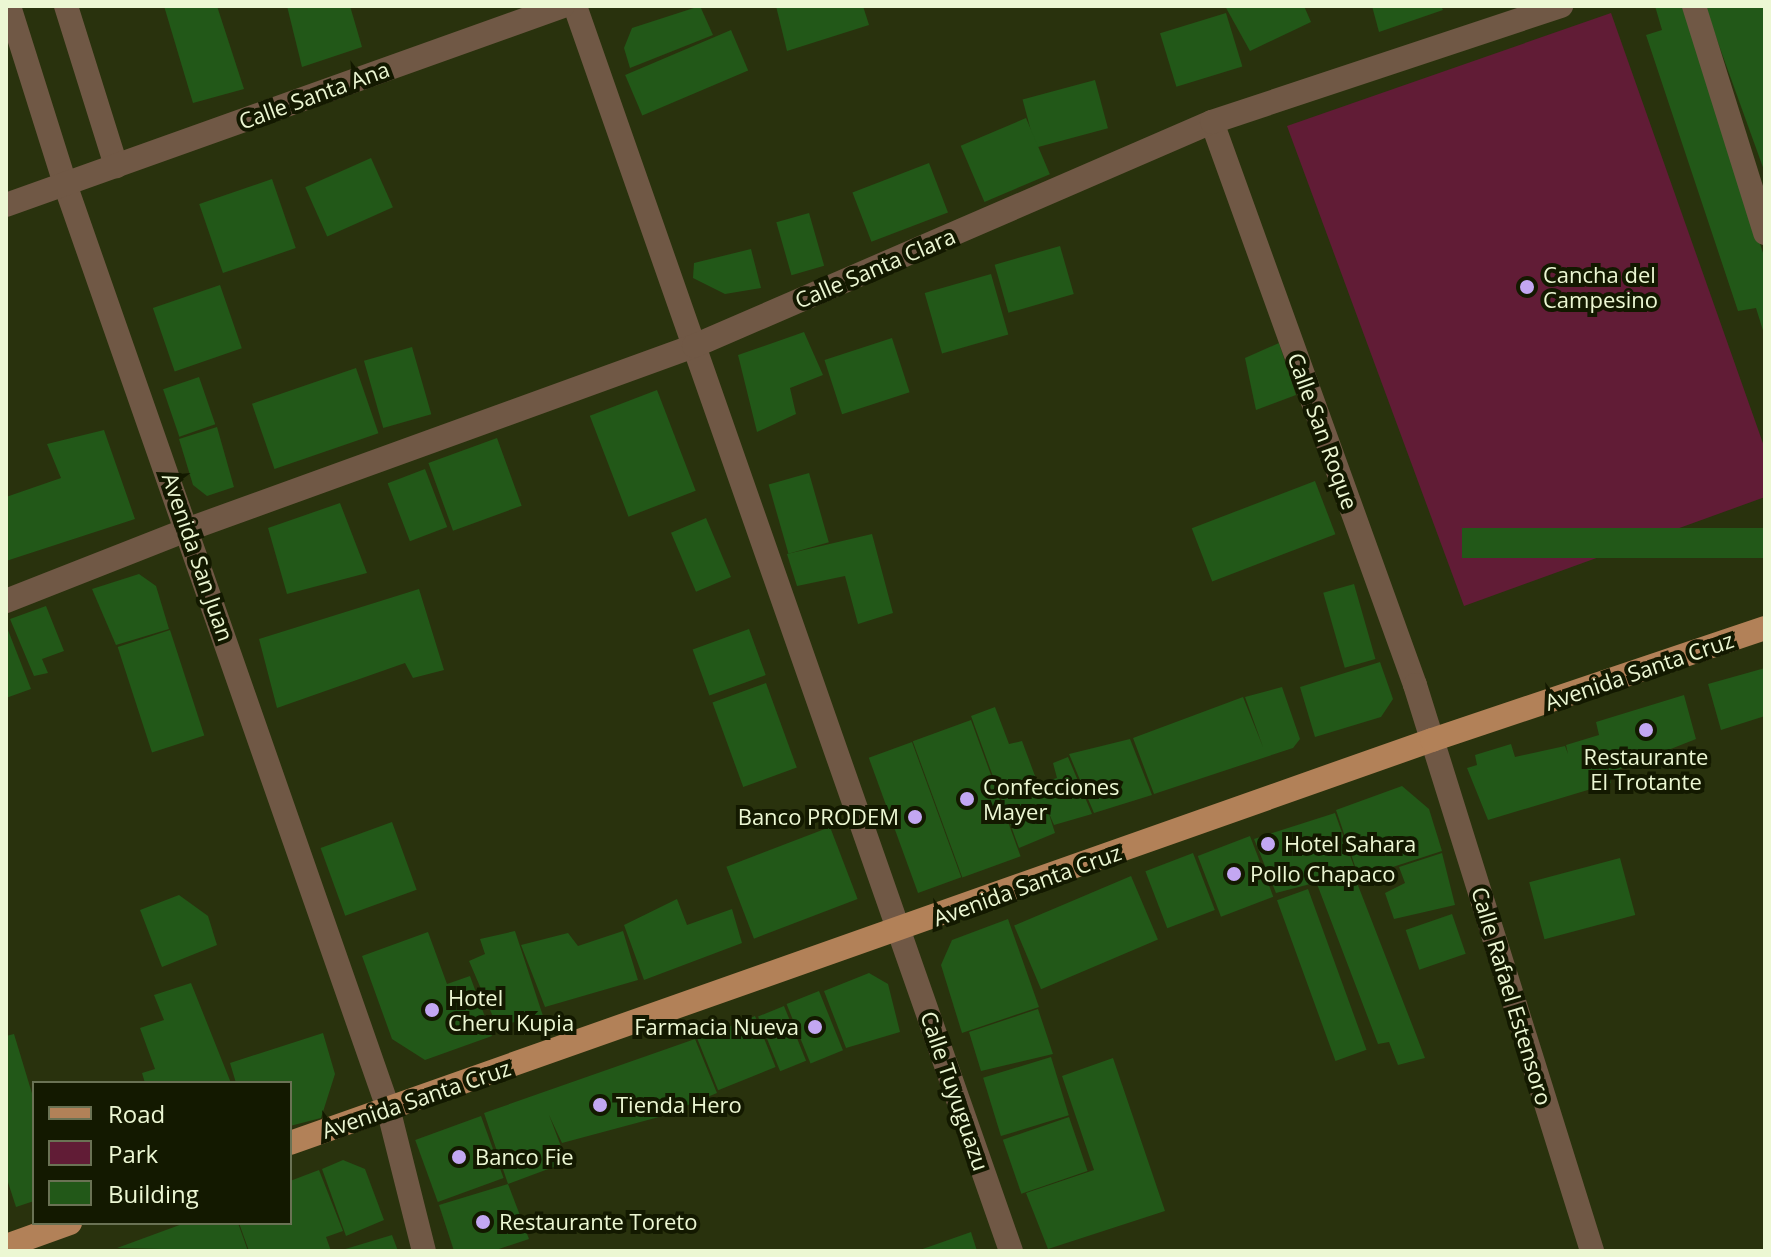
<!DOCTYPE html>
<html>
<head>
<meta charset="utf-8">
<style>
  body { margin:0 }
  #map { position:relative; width:1771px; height:1257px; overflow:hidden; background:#29320d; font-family:"Open Sans",sans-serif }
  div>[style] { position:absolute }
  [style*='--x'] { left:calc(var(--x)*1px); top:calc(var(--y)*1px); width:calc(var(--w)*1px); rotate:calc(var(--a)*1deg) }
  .green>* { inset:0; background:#611c36 }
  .building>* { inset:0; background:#225818; transform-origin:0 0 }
  .minor>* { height:24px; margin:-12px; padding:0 12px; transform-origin:12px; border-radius:12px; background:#705845 }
  .major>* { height:24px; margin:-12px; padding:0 12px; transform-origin:12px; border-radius:12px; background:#b28158 }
  .dots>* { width:22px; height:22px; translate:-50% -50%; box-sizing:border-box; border:4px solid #131900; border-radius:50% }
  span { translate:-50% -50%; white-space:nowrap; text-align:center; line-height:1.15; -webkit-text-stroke:8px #131900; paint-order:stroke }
  .street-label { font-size:22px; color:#ecf7d3 }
  .poi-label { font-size:22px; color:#ecf7d3 }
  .left { translate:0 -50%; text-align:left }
  .right { translate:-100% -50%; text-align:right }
  .frame { position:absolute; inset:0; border:8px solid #ecf7d3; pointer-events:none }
  .legend { position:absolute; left:32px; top:1081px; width:260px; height:144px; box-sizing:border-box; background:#131900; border:2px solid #6a7254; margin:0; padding:10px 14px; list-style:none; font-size:24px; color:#ecf7d3 }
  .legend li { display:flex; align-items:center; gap:16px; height:40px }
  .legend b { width:40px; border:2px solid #6a7254 }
</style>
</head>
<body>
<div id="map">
  <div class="green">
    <div style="clip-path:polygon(1611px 13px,1765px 449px,1765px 497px,1464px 606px,1287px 126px)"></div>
  </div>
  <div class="building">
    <div style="clip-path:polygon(164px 6px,217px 6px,244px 89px,193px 103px)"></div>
    <div style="clip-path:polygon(287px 6px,350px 6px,362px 47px,302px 67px)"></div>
    <div style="clip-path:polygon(700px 6px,713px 35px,630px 68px,624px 48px,632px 28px)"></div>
    <div style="clip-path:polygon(776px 6px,863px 6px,869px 25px,787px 51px)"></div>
    <div style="clip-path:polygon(1225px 6px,1304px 6px,1311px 22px,1250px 51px)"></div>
    <div style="clip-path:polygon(1372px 6px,1441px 6px,1443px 10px,1379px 32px)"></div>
    <div style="clip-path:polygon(1655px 6px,1683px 6px,1765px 259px,1765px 337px,1756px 308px,1738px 311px,1646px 35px,1662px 30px)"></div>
    <div style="clip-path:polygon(1706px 6px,1765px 6px,1765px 173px,1712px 26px)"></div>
    <div style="left:1226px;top:13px;width:56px;height:69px;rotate:73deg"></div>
    <div style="left:731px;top:30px;width:44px;height:115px;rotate:67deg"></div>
    <div style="left:1095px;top:80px;width:50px;height:75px;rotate:75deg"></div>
    <div style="left:1026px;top:118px;width:61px;height:71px;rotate:67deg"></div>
    <div style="left:371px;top:158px;width:54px;height:72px;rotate:66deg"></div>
    <div style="left:929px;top:163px;width:53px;height:82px;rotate:69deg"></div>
    <div style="left:272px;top:179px;width:73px;height:77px;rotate:71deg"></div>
    <div style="left:809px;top:213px;width:55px;height:34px;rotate:74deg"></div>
    <div style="left:1060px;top:246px;width:50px;height:68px;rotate:74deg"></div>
    <div style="clip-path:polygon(751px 249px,761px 288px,725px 294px,693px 278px,694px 263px)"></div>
    <div style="left:991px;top:274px;width:63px;height:69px;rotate:74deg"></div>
    <div style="left:220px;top:285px;width:67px;height:71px;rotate:71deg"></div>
    <div style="clip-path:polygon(804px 332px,823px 375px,790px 388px,796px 414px,757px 432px,738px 355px)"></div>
    <div style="left:892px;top:338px;width:57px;height:71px;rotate:72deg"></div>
    <div style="clip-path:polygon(1279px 343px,1296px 395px,1256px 410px,1245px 358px)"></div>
    <div style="left:412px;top:347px;width:70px;height:50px;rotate:74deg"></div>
    <div style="left:356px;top:368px;width:69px;height:110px;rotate:71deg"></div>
    <div style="left:199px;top:377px;width:50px;height:38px;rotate:71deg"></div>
    <div style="left:657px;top:390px;width:108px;height:72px;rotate:69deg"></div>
    <div style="clip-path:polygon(217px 427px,234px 487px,207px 496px,193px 485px,179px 439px)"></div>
    <div style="clip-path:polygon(104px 430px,135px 519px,6px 561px,6px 497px,61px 478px,47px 444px)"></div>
    <div style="left:497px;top:438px;width:72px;height:73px;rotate:70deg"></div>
    <div style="left:425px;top:469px;width:62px;height:40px;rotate:69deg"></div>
    <div style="left:809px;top:473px;width:72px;height:42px;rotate:74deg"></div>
    <div style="left:1315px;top:481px;width:57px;height:132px;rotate:69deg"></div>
    <div style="clip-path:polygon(340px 503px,367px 573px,287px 594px,268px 528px)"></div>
    <div style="left:706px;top:518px;width:64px;height:38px;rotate:67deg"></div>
    <div style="left:1765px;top:528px;width:30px;height:303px;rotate:90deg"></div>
    <div style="clip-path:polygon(872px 534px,893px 613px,858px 624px,845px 576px,797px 586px,787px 554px)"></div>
    <div style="clip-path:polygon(139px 574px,156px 586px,169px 629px,116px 645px,92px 589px)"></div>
    <div style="left:1354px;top:584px;width:78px;height:32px;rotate:74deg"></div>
    <div style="clip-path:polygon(419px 589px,444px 670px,413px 678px,405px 663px,277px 708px,259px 639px)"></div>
    <div style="clip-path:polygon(46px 606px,64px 651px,42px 659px,48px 673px,34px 676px,10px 619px)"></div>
    <div style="clip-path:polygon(6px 625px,31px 689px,6px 698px)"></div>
    <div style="left:749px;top:629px;width:49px;height:60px;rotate:70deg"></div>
    <div style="left:170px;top:630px;width:111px;height:55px;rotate:72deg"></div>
    <div style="clip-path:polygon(1380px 662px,1393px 699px,1381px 717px,1315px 737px,1300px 687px)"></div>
    <div style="clip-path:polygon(1765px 668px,1765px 716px,1721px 730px,1708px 684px)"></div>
    <div style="left:766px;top:683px;width:90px;height:57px;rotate:70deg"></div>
    <div style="clip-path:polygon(1282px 687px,1300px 739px,1293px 748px,1154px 794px,1133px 738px,1243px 697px,1263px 747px,1245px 697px)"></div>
    <div style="clip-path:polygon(1684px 695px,1696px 739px,1610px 773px,1603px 753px,1611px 783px,1488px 820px,1467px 768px,1477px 765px,1475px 755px,1511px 744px,1515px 757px,1565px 746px,1568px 754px,1566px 745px,1599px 735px,1596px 722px)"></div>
    <div style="clip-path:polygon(995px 707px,1009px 744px,1022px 741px,1038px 784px,1057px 778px,1053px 763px,1068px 757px,1092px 814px,1054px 825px,1048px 811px,1055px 833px,1019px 848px,971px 716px)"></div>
    <div style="left:971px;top:720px;width:145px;height:62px;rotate:70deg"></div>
    <div style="clip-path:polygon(1130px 739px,1152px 795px,1094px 813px,1069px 754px)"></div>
    <div style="left:912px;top:742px;width:144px;height:46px;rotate:70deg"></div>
    <div style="clip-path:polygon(1402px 786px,1429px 809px,1442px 851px,1359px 878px,1336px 810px)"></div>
    <div style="clip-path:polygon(1335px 813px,1356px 872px,1276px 893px,1254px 839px)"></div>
    <div style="left:392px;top:822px;width:72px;height:76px;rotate:70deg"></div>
    <div style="left:830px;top:827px;width:77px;height:111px;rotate:69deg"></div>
    <div style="left:1250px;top:836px;width:65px;height:56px;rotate:69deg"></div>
    <div style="left:1193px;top:853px;width:61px;height:51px;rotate:69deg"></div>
    <div style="clip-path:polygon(1442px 853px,1455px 905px,1394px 919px,1385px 893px,1405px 883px,1399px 867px)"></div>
    <div style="left:1620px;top:858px;width:59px;height:94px;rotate:75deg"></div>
    <div style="clip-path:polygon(1354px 875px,1425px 1058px,1398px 1065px,1389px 1042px,1378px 1044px,1317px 884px)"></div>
    <div style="left:1131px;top:876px;width:69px;height:127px;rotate:67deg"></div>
    <div style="left:1308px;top:889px;width:171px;height:33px;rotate:70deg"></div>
    <div style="clip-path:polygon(179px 895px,208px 916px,217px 945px,162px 967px,140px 910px)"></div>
    <div style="clip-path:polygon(677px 899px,687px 925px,732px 909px,742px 943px,644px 980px,624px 925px)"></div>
    <div style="left:1452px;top:914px;width:42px;height:49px;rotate:71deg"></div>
    <div style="clip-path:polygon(1008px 919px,1039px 1007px,962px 1033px,941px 965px,952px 940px)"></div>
    <div style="clip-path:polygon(515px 931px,543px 1016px,497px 1026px,469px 961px,485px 954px,480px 939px)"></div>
    <div style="clip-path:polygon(623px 931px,638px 980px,545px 1007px,521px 945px,568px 933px,578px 946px)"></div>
    <div style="clip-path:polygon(428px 932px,447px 984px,470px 976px,492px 1036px,425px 1060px,392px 1039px,362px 956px)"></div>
    <div style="clip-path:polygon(869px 973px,888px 984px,900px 1032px,846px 1048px,824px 991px)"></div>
    <div style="clip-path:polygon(191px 983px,231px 1083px,145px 1083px,142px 1073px,155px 1069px,140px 1028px,164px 1020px,154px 995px)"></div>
    <div style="left:819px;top:991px;width:64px;height:35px;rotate:68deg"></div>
    <div style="left:784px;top:1006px;width:59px;height:28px;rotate:68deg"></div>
    <div style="clip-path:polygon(1038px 1009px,1053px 1054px,981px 1071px,969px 1032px)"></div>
    <div style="left:755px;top:1016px;width:55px;height:62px;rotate:68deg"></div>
    <div style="clip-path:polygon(323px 1033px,335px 1074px,321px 1118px,290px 1126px,290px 1083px,236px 1083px,230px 1063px)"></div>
    <div style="clip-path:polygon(14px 1034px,34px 1100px,34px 1201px,16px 1207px,6px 1176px,6px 1036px)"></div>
    <div style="clip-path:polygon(695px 1039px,717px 1093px,659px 1117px,562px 1143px,549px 1115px,567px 1162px,508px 1184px,484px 1113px)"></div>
    <div style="left:1051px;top:1057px;width:61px;height:71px;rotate:73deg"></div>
    <div style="clip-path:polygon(1113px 1058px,1165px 1211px,1048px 1249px,1026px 1193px,1094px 1170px,1062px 1076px)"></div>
    <div style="left:481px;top:1116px;width:66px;height:70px;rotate:70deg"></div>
    <div style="left:1069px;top:1117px;width:57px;height:70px;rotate:71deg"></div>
    <div style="clip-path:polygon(343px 1160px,365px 1169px,384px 1220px,346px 1236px,322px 1169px)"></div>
    <div style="clip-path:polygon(319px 1170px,343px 1231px,326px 1237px,331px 1251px,249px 1251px,239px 1223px,290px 1223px,290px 1181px)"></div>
    <div style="clip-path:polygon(508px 1184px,529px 1239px,493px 1251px,454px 1251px,439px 1205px)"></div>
    <div style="clip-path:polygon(185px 1223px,238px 1223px,248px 1251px,117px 1248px)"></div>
    <div style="clip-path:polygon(971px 1232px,977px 1251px,917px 1251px)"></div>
    <div style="clip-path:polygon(392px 1235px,398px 1251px,342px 1251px,342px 1250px)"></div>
  </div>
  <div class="minor">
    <div style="--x:9;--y:6;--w:187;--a:72.5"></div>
    <div style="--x:65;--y:184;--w:979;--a:70.73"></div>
    <div style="--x:388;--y:1108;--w:147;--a:75.9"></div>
    <div style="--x:66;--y:6;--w:168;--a:72.6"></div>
    <div style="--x:575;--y:6;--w:1319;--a:70.7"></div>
    <div style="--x:1694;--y:6;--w:238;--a:72.6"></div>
    <div style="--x:1212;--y:122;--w:598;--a:70.17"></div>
    <div style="--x:1415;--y:685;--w:593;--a:72.63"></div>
    <div style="--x:6;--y:205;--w:591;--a:-19.66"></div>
    <div style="--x:6;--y:601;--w:197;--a:-21.5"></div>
    <div style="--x:189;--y:529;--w:537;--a:-19.92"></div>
    <div style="--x:694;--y:346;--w:564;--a:-23.39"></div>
    <div style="--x:1212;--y:122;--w:368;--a:-18.4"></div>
  </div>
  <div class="major">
    <div style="--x:290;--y:1143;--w:1211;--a:-19.44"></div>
    <div style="--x:1432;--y:740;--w:351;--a:-18.6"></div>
    <div style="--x:6;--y:1246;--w:68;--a:-19.8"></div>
  </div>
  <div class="dots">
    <div style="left:1527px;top:287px;background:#c3a7f2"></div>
    <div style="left:1646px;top:730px;background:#c3a7f2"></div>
    <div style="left:967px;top:799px;background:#c3a7f2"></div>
    <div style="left:915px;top:817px;background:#c3a7f2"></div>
    <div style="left:1268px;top:844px;background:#c3a7f2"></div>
    <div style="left:1234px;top:874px;background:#c3a7f2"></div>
    <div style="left:432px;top:1010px;background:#c3a7f2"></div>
    <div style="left:815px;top:1027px;background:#c3a7f2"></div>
    <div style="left:600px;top:1105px;background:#c3a7f2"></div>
    <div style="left:459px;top:1157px;background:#c3a7f2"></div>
    <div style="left:483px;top:1222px;background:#c3a7f2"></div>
  </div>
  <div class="street-label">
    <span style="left:314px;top:95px;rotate:-20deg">Calle Santa Ana</span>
    <span style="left:875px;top:268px;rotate:-23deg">Calle Santa Clara</span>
    <span style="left:1323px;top:431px;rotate:70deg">Calle San Roque</span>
    <span style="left:198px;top:557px;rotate:71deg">Avenida San Juan</span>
    <span style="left:1639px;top:671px;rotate:-19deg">Avenida Santa Cruz</span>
    <span style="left:1027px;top:885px;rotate:-20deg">Avenida Santa Cruz</span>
    <span style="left:1512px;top:996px;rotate:73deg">Calle Rafael Estensoro</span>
    <span style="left:955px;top:1091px;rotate:71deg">Calle Tuyuguazu</span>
    <span style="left:416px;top:1099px;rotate:-19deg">Avenida Santa Cruz</span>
  </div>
  <div class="poi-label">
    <span class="left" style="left:1543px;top:287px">Cancha del<br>Campesino</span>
    <span style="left:1646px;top:769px">Restaurante<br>El Trotante</span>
    <span class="left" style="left:983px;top:799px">Confecciones<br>Mayer</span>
    <span class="right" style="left:899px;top:817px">Banco PRODEM</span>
    <span class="left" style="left:1284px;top:844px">Hotel Sahara</span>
    <span class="left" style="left:1250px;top:874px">Pollo Chapaco</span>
    <span class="left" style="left:448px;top:1010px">Hotel<br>Cheru Kupia</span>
    <span class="right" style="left:799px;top:1027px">Farmacia Nueva</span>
    <span class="left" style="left:616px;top:1105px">Tienda Hero</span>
    <span class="left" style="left:475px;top:1157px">Banco Fie</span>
    <span class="left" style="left:499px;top:1222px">Restaurante Toreto</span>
  </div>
  <div class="frame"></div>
  <ul class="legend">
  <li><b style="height:10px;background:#b28158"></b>Road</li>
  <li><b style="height:22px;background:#611c36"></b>Park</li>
  <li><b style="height:22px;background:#225818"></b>Building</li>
  </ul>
</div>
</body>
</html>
